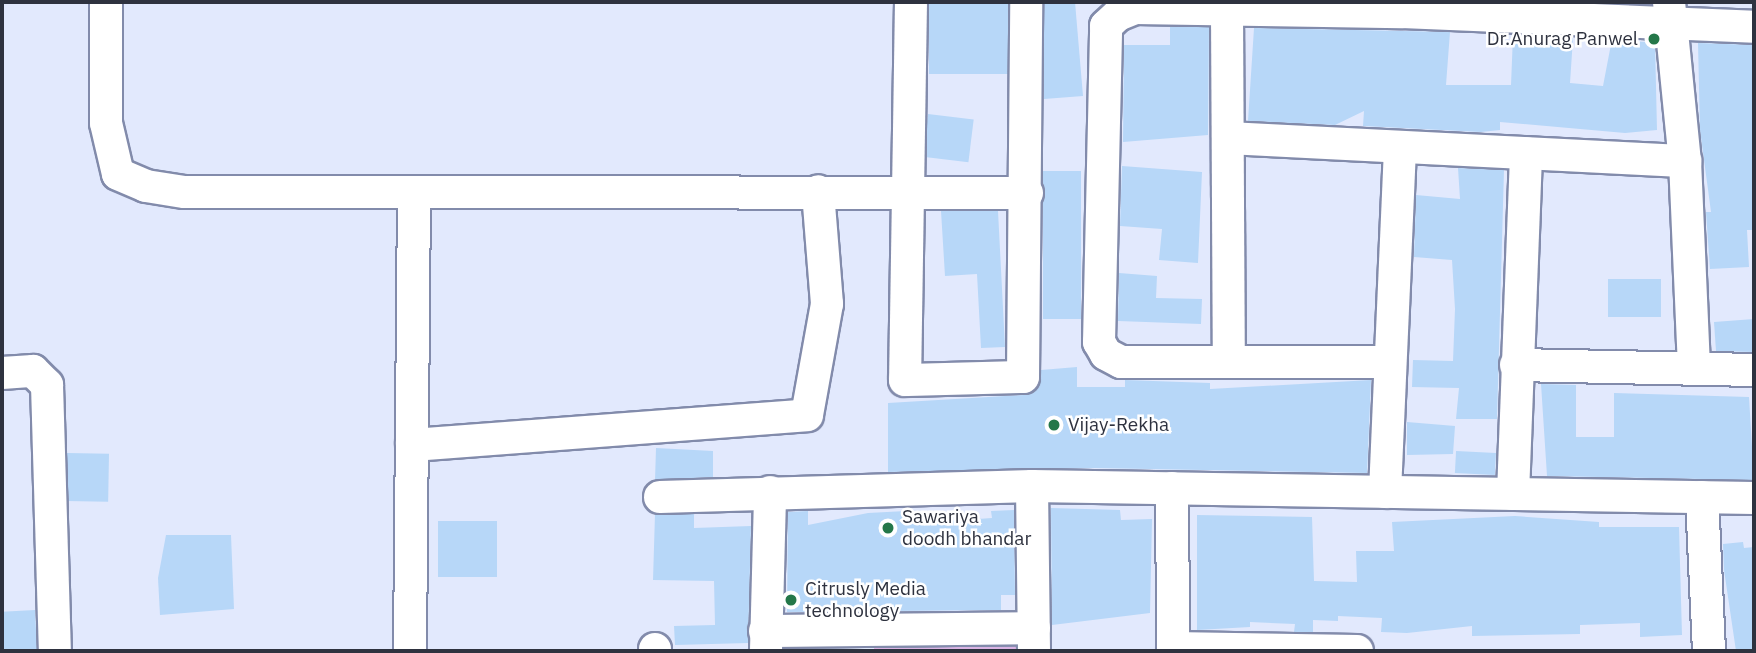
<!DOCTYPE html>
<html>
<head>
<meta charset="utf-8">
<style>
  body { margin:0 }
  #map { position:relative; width:1756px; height:653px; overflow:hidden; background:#e2e9fd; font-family:"IBM Plex Sans",sans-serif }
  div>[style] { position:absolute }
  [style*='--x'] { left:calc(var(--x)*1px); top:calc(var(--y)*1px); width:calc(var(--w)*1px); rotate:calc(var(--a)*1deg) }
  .green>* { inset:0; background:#dbb4e4 }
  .building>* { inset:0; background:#b7d7f8; transform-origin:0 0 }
  .roads { filter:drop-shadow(2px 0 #828bab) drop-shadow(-2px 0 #828bab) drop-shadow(0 2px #828bab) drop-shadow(0 -2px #828bab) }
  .minor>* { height:32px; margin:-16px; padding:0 16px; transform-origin:16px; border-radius:16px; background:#fff }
  .dots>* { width:19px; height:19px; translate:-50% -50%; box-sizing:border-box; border:4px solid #fff; border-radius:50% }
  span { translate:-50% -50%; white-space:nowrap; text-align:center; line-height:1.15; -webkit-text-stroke:5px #fff; paint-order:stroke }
  .poi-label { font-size:19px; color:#2e323f }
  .right { translate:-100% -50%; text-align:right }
  .left { translate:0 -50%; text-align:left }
  .frame { position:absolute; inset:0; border:4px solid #2e323f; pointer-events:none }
</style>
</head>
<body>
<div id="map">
  <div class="green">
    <div style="clip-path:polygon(1037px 633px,1037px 651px,874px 651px,874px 646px)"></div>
  </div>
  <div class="building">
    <div style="left:929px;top:2px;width:79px;height:72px"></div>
    <div style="clip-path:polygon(1044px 2px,1075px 2px,1083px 96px,1044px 99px)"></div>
    <div style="clip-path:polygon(1170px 27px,1209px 27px,1208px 135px,1123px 142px,1124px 45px,1170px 45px)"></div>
    <div style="clip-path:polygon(1254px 28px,1450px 32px,1446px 85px,1511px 85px,1513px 35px,1573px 38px,1570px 83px,1603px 86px,1612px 39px,1655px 43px,1657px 130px,1625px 133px,1500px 122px,1500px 130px,1481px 132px,1363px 126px,1364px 111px,1335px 125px,1248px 121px)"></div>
    <div style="clip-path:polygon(1698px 43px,1754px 45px,1754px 230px,1747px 230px,1749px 267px,1710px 269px,1706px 212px,1711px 212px,1700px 130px)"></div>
    <div style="left:928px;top:114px;width:46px;height:43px;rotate:7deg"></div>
    <div style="clip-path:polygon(1122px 166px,1202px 172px,1198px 263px,1159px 260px,1162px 229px,1120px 226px)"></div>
    <div style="clip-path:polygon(1458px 168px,1504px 170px,1497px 419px,1456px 419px,1459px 388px,1412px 387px,1413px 360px,1453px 361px,1455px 309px,1452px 260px,1414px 257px,1416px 195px,1460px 199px)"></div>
    <div style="left:1081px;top:171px;width:148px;height:38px;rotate:90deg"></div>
    <div style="clip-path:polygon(941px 211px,998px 211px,1005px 347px,981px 348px,977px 274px,945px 276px)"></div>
    <div style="clip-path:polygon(1119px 273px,1157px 276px,1156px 298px,1202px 299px,1201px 324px,1118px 321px)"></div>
    <div style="left:1608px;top:279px;width:53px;height:38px"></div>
    <div style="clip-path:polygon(1754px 319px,1754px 352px,1716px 351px,1714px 322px)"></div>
    <div style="clip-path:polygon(1077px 367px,1077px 387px,1125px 387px,1125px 380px,1210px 383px,1210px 389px,1371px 380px,1367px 473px,1095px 468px,888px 472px,888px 403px,1024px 395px,1039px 387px,1041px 370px)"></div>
    <div style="clip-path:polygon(1541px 384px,1576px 385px,1576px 437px,1614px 437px,1614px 393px,1749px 397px,1754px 480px,1547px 476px)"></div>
    <div style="clip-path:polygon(1407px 422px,1455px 426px,1453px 454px,1407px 455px)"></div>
    <div style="clip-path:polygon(656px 448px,713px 451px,713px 477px,655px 480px)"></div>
    <div style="left:67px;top:453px;width:42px;height:48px;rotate:1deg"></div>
    <div style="left:1496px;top:453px;width:22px;height:40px;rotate:93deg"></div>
    <div style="clip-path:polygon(1051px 508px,1120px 510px,1121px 520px,1152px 519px,1150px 613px,1052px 625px)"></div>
    <div style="clip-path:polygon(1014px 510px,1015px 595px,1001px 595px,1001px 610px,787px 612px,788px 512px,808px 511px,808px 525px,868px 513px,906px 511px,906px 524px,992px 518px,991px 511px)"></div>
    <div style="clip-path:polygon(655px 514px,694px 514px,694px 528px,751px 526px,748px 643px,675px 645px,674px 626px,715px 625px,714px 581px,653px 580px)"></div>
    <div style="clip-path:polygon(1197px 515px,1312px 517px,1314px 581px,1357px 582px,1356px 551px,1394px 551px,1392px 522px,1515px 516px,1599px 522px,1599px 527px,1679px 527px,1682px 635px,1640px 637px,1640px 623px,1580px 625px,1580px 634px,1472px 636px,1472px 626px,1407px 633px,1381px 632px,1382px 618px,1338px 616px,1338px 621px,1313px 620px,1313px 632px,1294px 632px,1295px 624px,1250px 622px,1250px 627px,1197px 630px)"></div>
    <div style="left:438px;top:521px;width:59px;height:56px"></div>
    <div style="clip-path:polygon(166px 535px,231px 535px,234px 609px,160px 615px,158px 578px)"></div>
    <div style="clip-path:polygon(1743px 542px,1744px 548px,1754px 547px,1754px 651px,1736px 651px,1724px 570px,1723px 544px)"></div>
    <div style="left:35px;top:610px;width:41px;height:33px;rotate:87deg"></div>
  </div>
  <div class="roads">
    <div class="minor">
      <div style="--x:106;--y:2;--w:121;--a:90"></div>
      <div style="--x:106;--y:123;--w:52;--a:76.8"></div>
      <div style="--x:118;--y:174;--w:30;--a:23"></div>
      <div style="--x:146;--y:186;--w:39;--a:9"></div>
      <div style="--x:185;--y:192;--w:229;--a:0"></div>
      <div style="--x:911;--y:2;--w:378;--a:90.9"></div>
      <div style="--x:905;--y:380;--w:118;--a:-1.5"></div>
      <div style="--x:1023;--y:377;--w:375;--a:-89.5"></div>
      <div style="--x:1669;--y:2;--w:160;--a:84.3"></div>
      <div style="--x:1685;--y:161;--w:208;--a:87.5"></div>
      <div style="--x:1227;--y:11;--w:351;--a:89.7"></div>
      <div style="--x:1229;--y:138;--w:457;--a:2.9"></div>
      <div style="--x:1389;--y:362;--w:268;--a:180"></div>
      <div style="--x:1121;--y:362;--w:17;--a:-152"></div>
      <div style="--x:1106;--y:354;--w:14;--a:-120"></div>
      <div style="--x:1099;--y:342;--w:316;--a:-88.7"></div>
      <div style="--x:1106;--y:26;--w:16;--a:-43"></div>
      <div style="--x:1118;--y:15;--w:18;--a:-22"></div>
      <div style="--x:1135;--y:8;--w:267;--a:0.9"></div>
      <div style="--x:1402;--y:12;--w:352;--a:2.4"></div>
      <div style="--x:1516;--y:365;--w:238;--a:1.2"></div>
      <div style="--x:2;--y:373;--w:31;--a:-4"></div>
      <div style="--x:33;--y:371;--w:20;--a:45"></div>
      <div style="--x:47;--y:385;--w:266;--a:88.3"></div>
      <div style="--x:412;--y:445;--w:396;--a:-4.3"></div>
      <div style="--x:807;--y:415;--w:113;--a:-79.8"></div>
      <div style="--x:827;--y:304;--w:113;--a:-94.6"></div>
      <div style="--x:1032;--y:486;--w:165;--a:89.3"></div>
      <div style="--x:1172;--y:488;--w:163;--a:89.6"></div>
      <div style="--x:1385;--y:492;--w:345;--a:-87.5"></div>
      <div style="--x:1513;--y:494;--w:341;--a:-87.8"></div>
      <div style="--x:660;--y:497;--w:372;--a:-1.7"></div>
      <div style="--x:1032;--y:486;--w:722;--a:0.95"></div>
      <div style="--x:1702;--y:497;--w:154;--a:87.4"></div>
      <div style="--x:765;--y:631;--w:269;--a:-0.6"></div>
      <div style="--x:1173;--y:648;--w:184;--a:0.9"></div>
      <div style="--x:655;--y:649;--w:2;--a:90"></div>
      <div style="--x:766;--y:650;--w:158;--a:-88.5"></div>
      <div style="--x:410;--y:651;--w:459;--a:-89.5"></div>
      <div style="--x:414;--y:192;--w:613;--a:0.09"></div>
    </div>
  </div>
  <div class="dots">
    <div style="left:1654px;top:39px;background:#247749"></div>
    <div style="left:1054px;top:425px;background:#247749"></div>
    <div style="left:888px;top:528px;background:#247749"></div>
    <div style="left:791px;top:600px;background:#247749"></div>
  </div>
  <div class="poi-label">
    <span class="right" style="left:1638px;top:39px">Dr.Anurag Panwel</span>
    <span class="left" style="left:1068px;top:425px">Vijay-Rekha</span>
    <span class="left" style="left:902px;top:528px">Sawariya<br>doodh bhandar</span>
    <span class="left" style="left:805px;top:600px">Citrusly Media<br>technology</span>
  </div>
  <div class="frame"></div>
</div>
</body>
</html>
